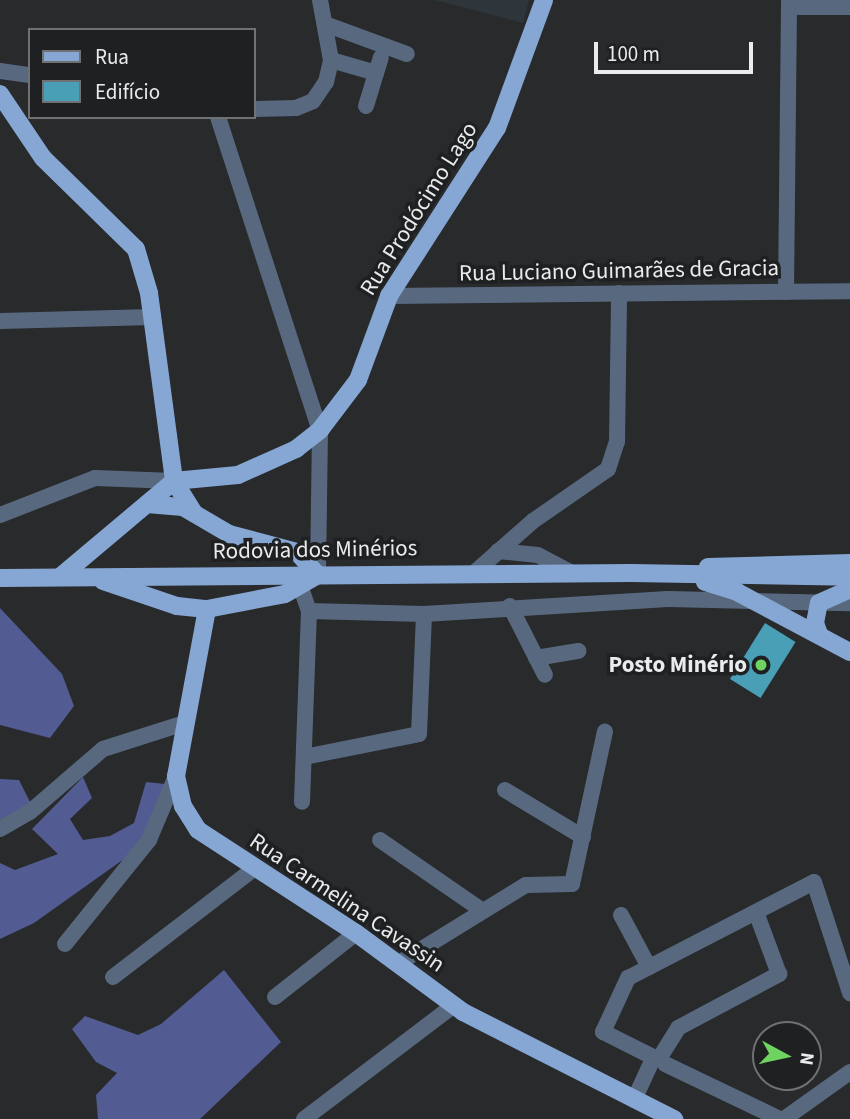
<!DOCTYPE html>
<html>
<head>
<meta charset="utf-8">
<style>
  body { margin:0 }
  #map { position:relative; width:850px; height:1119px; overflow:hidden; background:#282a2c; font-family:"Source Sans 3",sans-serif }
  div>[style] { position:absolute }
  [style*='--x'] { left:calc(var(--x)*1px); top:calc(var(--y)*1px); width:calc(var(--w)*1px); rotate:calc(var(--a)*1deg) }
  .built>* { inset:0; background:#2e363c }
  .forest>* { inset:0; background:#525b92 }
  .building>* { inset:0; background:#499fb6; transform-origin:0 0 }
  .minor>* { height:16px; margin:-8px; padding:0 8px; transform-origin:8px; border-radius:8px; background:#58697f }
  .major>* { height:18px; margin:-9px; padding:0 9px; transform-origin:9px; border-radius:9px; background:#86a7d4 }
  .dots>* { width:19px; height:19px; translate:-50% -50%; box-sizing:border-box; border:4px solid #1e2022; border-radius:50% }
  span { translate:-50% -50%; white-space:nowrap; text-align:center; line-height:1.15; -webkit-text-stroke:7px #1e2022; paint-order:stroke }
  .street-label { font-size:23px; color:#e9ebec }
  .poi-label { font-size:23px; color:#e9ebec; font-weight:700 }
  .right { translate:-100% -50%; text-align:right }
  .legend { position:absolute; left:28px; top:28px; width:228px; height:91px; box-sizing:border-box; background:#1e2022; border:2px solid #6f7173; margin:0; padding:9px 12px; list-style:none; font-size:21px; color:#e9ebec }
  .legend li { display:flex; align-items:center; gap:14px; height:35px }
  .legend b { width:35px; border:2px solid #6f7173 }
  .north { position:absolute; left:752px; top:1021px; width:70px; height:70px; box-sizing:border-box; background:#1e2022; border:2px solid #6f7173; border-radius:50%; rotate:98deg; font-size:19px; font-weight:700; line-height:28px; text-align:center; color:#e9ebec }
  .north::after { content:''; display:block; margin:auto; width:24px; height:32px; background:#6ed360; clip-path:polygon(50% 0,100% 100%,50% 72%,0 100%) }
  .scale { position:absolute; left:594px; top:42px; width:159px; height:32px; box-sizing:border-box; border:4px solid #e9ebec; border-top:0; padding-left:9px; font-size:21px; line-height:24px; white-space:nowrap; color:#e9ebec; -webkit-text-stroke:5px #1e2022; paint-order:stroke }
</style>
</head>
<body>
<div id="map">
  <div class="built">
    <div style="clip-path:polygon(435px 0,529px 0,523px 23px)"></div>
  </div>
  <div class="forest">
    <div style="clip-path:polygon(0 608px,62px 674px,74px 706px,50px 738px,0 725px)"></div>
    <div style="clip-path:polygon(83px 777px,92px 798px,70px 819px,83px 840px,110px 836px,134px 823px,146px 782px,165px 784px,145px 837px,131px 854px,34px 923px,0 939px,0 863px,15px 870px,58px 854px,32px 829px)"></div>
    <div style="clip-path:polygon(0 779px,19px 780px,31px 804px,0 820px)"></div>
    <div style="clip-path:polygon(224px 970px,281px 1042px,200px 1119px,98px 1119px,96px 1095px,117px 1073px,96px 1062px,72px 1029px,85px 1016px,138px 1035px,161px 1024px)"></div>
  </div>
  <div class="building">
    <div style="left:765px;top:623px;width:36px;height:66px;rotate:32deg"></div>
  </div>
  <div class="minor">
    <div style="--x:790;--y:7;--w:60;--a:0"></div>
    <div style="--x:325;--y:24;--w:87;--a:20.1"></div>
    <div style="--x:331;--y:60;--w:47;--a:16.1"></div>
    <div style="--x:0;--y:71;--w:30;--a:8"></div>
    <div style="--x:366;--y:106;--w:51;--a:-73"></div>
    <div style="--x:254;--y:109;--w:42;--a:-1.4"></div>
    <div style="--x:296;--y:108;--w:18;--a:-22"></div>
    <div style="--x:313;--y:101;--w:23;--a:-56"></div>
    <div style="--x:326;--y:82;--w:23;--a:-77"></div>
    <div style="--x:331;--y:60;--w:61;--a:-100.4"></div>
    <div style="--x:218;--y:117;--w:329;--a:72"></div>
    <div style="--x:320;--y:430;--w:145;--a:90.8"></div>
    <div style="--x:786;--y:292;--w:292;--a:-89.4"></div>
    <div style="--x:389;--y:296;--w:461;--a:-0.6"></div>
    <div style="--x:0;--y:321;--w:153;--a:-1.5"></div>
    <div style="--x:0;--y:515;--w:102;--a:-21.3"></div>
    <div style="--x:95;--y:478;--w:79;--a:2.2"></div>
    <div style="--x:498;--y:551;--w:40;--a:5.7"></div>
    <div style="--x:538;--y:555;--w:38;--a:28"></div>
    <div style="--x:474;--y:573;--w:79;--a:-41.4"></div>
    <div style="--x:533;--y:521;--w:91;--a:-34.7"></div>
    <div style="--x:608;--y:469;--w:28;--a:-72"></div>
    <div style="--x:617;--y:442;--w:149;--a:-89.2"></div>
    <div style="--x:301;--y:588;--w:24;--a:71"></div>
    <div style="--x:309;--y:611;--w:191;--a:92.1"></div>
    <div style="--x:510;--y:606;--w:77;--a:63.1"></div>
    <div style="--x:309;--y:611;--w:115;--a:1.5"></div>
    <div style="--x:424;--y:614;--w:244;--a:-3.5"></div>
    <div style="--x:668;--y:599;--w:182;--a:1.3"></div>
    <div style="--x:536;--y:658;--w:43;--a:-9.5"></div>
    <div style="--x:304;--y:757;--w:117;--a:-11.3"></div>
    <div style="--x:419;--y:734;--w:120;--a:-87.6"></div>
    <div style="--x:505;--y:790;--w:91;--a:31.1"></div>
    <div style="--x:0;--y:829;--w:34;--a:-30"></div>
    <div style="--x:30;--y:812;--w:96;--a:-40.8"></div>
    <div style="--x:103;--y:749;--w:86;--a:-17.6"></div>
    <div style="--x:380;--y:840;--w:125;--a:34.6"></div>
    <div style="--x:621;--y:915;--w:59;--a:61.7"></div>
    <div style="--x:65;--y:944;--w:134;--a:-51.1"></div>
    <div style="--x:149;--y:840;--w:69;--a:-67.1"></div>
    <div style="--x:399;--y:963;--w:149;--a:-31.6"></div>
    <div style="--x:526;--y:885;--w:46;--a:-1.2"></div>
    <div style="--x:572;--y:884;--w:156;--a:-77.8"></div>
    <div style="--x:113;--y:977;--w:178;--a:-37.5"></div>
    <div style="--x:275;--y:997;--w:103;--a:-38.3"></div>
    <div style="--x:662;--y:1054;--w:31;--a:-58"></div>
    <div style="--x:678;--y:1028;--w:115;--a:-28.1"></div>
    <div style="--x:779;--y:974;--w:66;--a:-110.4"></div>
    <div style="--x:653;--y:1057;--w:56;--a:-153.4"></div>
    <div style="--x:603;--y:1032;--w:60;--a:-65.2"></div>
    <div style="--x:628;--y:978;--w:209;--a:-27.3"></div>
    <div style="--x:814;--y:882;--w:117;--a:72"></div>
    <div style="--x:665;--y:1064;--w:127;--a:25.6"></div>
    <div style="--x:634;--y:1100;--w:41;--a:-65.3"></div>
    <div style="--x:304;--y:1119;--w:187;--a:-37.2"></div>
    <div style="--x:784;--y:1119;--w:81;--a:-35.5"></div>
  </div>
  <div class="major">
    <div style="--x:0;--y:94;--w:77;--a:56.1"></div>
    <div style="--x:43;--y:158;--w:130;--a:44.4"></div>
    <div style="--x:136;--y:249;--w:46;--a:73.5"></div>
    <div style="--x:149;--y:293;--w:190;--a:82.4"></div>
    <div style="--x:174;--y:481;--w:38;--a:58"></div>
    <div style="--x:174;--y:481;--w:64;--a:-5.4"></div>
    <div style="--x:238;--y:475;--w:64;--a:-24.1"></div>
    <div style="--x:296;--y:449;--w:31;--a:-38"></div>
    <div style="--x:320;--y:430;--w:63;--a:-52.8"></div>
    <div style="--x:358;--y:380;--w:90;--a:-69.7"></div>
    <div style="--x:389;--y:296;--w:200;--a:-57.3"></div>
    <div style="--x:497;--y:128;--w:136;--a:-69.8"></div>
    <div style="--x:147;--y:504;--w:36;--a:5"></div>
    <div style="--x:183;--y:507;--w:53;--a:30.4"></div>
    <div style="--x:229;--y:534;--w:70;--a:14.8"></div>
    <div style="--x:297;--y:552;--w:31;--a:48"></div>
    <div style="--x:708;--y:567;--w:142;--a:-1.6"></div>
    <div style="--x:60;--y:577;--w:149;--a:-40.1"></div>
    <div style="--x:0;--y:578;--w:631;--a:-0.45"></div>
    <div style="--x:631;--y:573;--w:219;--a:1"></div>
    <div style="--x:103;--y:581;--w:78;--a:18.7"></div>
    <div style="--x:177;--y:606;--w:30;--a:6"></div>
    <div style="--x:207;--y:609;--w:79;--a:-10.9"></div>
    <div style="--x:285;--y:594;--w:38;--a:-30"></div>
    <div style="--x:705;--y:582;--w:34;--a:17"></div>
    <div style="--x:737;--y:592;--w:128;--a:28"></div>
    <div style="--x:207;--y:609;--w:170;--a:100.5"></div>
    <div style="--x:176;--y:776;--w:31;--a:77"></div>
    <div style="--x:183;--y:806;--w:28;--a:58"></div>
    <div style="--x:198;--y:830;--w:189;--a:33.1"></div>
    <div style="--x:356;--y:933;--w:133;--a:36.4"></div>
    <div style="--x:463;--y:1012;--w:237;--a:26.9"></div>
    <div style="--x:819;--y:634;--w:12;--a:-110"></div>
    <div style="--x:815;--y:623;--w:20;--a:-79"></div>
    <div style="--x:819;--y:603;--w:34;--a:-24"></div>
  </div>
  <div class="dots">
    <div style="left:761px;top:665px;background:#6ed360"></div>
  </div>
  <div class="street-label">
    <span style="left:419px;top:209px;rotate:-58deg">Rua Prodócimo Lago</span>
    <span style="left:619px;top:271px;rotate:-1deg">Rua Luciano Guimarães de Gracia</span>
    <span style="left:315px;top:550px;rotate:-1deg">Rodovia dos Minérios</span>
    <span style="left:347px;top:903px;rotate:34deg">Rua Carmelina Cavassin</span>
  </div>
  <div class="poi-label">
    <span class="right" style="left:747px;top:665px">Posto Minério</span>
  </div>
  <ul class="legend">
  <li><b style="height:9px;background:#86a7d4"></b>Rua</li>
  <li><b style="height:19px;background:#499fb6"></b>Edifício</li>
  </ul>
  <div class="north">N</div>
  <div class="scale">100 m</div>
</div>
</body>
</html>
